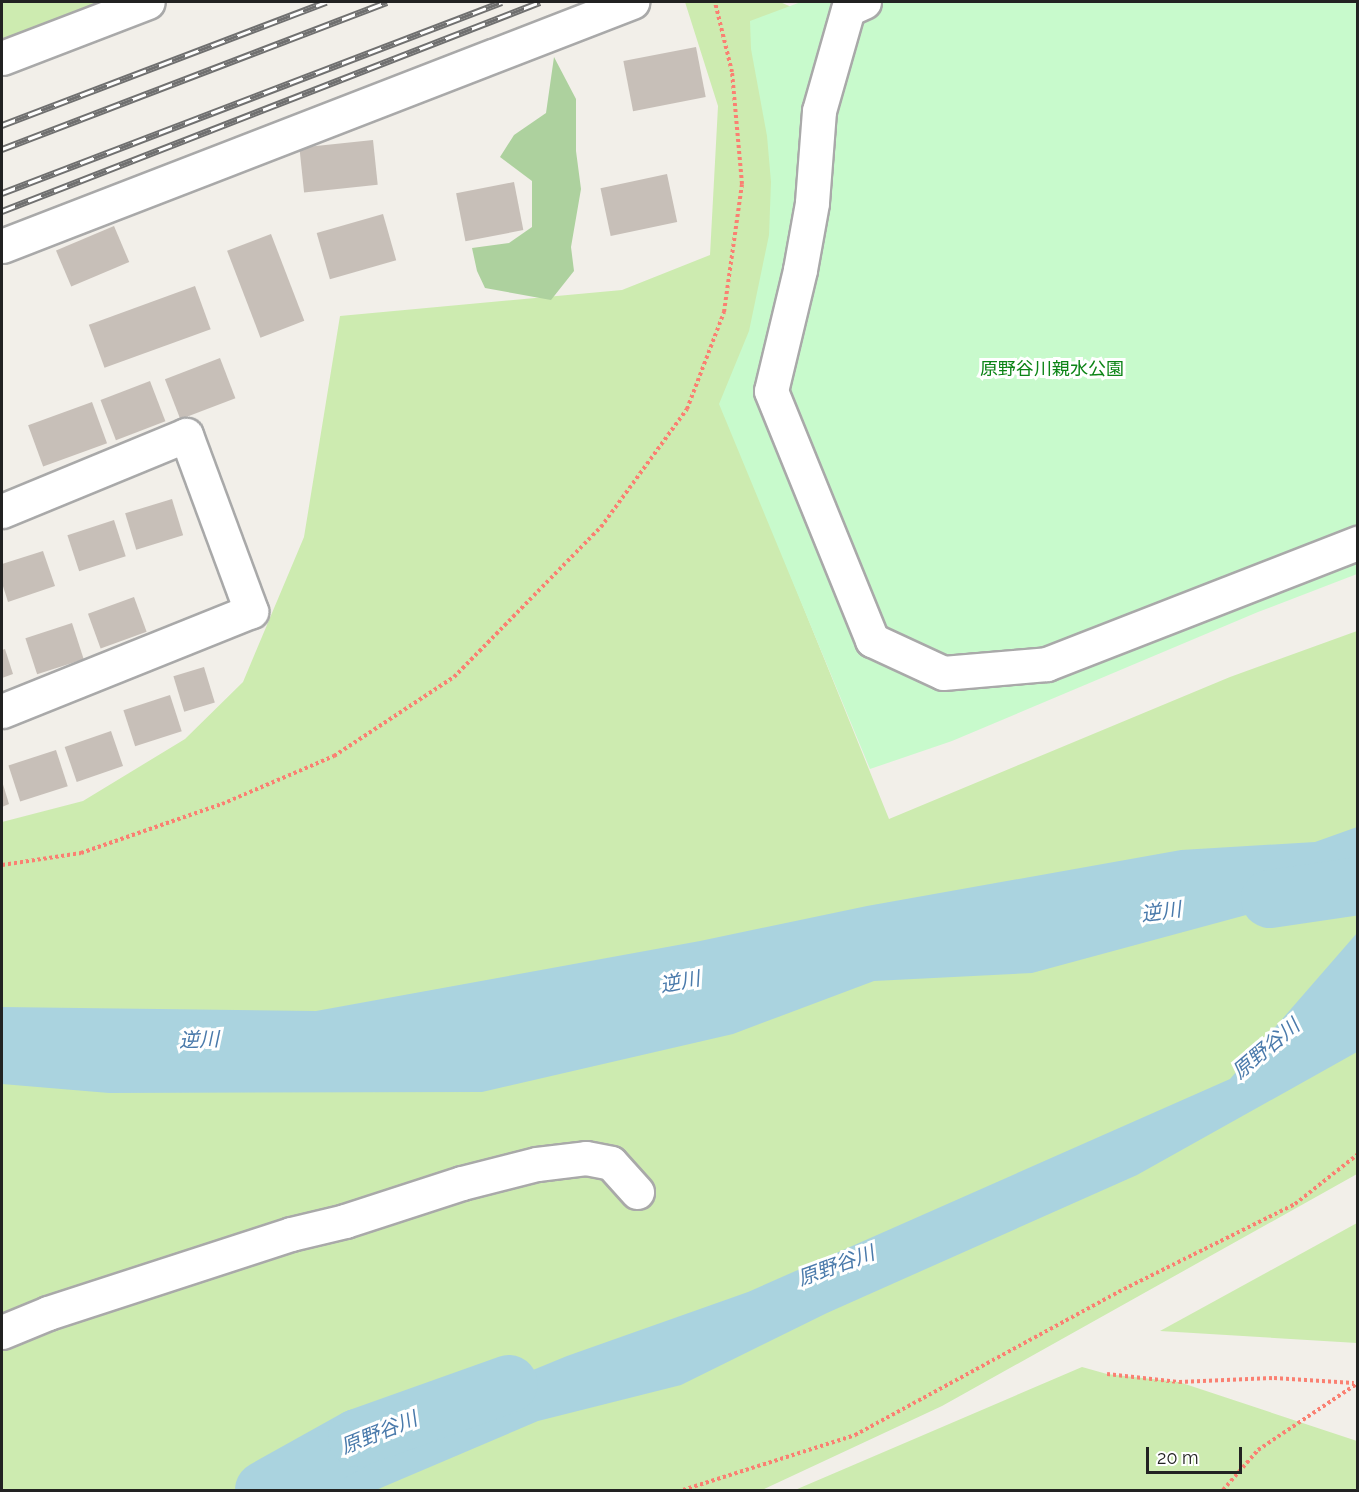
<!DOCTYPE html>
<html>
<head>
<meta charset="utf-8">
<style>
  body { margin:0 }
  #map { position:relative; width:1359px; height:1492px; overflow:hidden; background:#f2efe9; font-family:Raleway,"Noto Sans JP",sans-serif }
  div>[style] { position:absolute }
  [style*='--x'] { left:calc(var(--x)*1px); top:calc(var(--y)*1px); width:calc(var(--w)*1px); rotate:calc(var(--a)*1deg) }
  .grass>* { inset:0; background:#cdebb0 }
  .forest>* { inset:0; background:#add19e }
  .park>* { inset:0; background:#c8facc }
  .water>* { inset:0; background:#aad3df }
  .river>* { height:58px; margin:-29px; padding:0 29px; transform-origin:29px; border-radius:29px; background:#aad3df }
  .building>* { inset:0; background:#c7bfb8; transform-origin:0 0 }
  .path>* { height:4px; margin-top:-2px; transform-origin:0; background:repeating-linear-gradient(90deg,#fa8072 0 3px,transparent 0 6px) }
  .roads { filter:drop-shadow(2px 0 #a9a9a9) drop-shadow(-2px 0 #a9a9a9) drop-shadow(0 2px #a9a9a9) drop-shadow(0 -2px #a9a9a9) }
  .minor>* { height:33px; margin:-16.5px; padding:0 16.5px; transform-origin:16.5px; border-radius:16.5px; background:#fff }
  .rail>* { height:7px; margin-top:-3.5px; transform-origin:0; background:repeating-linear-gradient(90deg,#fff 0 14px,#707070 0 28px); box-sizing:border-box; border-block:2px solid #707070 }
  span { translate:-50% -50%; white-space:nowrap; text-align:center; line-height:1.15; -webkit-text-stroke:6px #fff; paint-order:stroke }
  .park-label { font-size:18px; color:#0c8416 }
  .water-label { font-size:20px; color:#4a7aab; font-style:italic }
  .frame { position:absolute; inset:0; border:3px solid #222; pointer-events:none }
  .scale { position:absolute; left:1146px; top:1447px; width:96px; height:27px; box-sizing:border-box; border:3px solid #222; border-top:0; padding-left:8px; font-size:18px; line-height:21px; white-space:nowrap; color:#222; -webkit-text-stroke:4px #fff; paint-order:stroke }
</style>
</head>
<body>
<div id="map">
  <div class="grass">
    <div style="clip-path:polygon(2px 2px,101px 2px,2px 46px)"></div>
    <div style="clip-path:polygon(685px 2px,780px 2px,803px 12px,786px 242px,729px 423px,889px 819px,1230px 677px,1357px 631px,1357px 1174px,942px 1406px,762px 1490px,2px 1490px,2px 822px,83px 801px,185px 739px,243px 682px,304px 537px,340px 316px,622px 290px,710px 255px,718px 106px)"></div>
    <div style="clip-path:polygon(1357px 1223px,1357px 1343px,1160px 1331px)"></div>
    <div style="clip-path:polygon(1082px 1367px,1107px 1374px,1179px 1382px,1357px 1441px,1357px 1490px,795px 1490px)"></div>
  </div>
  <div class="forest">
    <div style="clip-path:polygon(554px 57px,576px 99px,576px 151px,581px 189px,571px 247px,574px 271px,551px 300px,485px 288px,477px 271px,472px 248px,509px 243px,532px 227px,532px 181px,500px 157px,514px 135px,546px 113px)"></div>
  </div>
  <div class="park">
    <div style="clip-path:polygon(801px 2px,1357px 2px,1357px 574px,1258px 612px,952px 741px,870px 769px,719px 404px,749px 331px,769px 235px,771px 182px,767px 136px,751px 49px,750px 21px)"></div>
  </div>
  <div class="water">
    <div style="clip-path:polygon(1357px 827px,1357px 885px,1032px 973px,874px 981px,733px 1034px,482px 1092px,109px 1093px,2px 1084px,2px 1007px,316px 1011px,700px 941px,867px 906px,1181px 850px,1315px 842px)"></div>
    <div style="clip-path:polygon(1357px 933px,1357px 1052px,1137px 1175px,827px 1313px,681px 1385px,538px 1421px,376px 1490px,241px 1490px,567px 1356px,748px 1292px,1230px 1079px)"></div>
  </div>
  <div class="river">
    <div style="--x:1270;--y:899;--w:89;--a:-8.4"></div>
    <div style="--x:264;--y:1490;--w:107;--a:-29.2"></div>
    <div style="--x:357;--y:1438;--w:161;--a:-19.6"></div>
  </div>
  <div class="building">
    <div style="left:696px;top:47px;width:51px;height:74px;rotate:79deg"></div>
    <div style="left:373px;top:140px;width:45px;height:74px;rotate:84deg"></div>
    <div style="left:667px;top:174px;width:49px;height:68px;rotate:78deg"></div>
    <div style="left:514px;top:182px;width:49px;height:59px;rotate:79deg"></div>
    <div style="left:383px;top:214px;width:48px;height:69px;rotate:74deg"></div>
    <div style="left:114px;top:226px;width:39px;height:63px;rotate:67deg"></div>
    <div style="left:271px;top:234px;width:93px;height:47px;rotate:69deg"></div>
    <div style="left:195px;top:286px;width:46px;height:113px;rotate:70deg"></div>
    <div style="left:220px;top:358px;width:43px;height:59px;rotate:69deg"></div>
    <div style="left:150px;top:381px;width:43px;height:53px;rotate:69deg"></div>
    <div style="left:92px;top:402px;width:44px;height:68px;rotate:70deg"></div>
    <div style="left:172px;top:499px;width:38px;height:49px;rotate:73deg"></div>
    <div style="left:114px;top:520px;width:38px;height:49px;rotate:72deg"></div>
    <div style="clip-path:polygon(43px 551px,55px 586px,8px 602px,2px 583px,2px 564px)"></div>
    <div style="left:134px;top:597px;width:37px;height:49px;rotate:70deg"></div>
    <div style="left:72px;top:623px;width:38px;height:49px;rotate:72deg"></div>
    <div style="clip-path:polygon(5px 649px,13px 674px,2px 678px,2px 650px)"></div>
    <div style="left:204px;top:667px;width:37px;height:32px;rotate:73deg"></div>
    <div style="left:170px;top:695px;width:38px;height:49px;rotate:72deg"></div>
    <div style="left:111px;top:731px;width:37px;height:49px;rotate:71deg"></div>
    <div style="left:56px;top:750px;width:38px;height:50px;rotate:72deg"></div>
    <div style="clip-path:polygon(2px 781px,9px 804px,2px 807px)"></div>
  </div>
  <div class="path">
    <div style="--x:2;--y:865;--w:80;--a:-8.6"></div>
    <div style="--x:81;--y:853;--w:149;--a:-19.2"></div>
    <div style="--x:222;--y:804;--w:122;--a:-23.2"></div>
    <div style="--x:334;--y:756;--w:144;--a:-33.4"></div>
    <div style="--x:454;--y:677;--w:210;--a:-45.6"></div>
    <div style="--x:601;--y:527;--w:146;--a:-53.9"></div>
    <div style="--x:687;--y:409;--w:104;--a:-69.1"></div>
    <div style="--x:724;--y:312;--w:129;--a:-82"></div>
    <div style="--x:742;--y:184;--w:112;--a:-95.1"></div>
    <div style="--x:732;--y:72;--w:72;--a:-103.7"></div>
    <div style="--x:1107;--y:1374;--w:72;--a:6.3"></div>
    <div style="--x:1179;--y:1382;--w:95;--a:-2.4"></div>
    <div style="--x:1274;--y:1378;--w:80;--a:3.6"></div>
    <div style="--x:683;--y:1490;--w:181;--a:-17.7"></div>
    <div style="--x:855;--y:1435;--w:306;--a:-28.5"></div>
    <div style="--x:1124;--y:1289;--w:191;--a:-26.4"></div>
    <div style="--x:1295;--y:1204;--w:80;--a:-38.4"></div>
    <div style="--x:1223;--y:1490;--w:53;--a:-48.8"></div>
    <div style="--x:1258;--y:1450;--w:120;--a:-33.8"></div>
  </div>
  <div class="roads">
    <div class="minor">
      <div style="--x:864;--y:2;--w:17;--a:156"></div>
      <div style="--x:848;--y:9;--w:106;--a:105.9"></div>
      <div style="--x:819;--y:111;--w:92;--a:94.4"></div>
      <div style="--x:812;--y:203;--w:68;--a:100.2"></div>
      <div style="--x:800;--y:270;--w:124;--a:103.5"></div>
      <div style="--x:771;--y:391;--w:269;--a:67.9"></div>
      <div style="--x:872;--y:640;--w:78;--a:24.9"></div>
      <div style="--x:943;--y:673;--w:104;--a:-4.9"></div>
      <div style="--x:1047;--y:664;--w:334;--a:-21.3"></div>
      <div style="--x:2;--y:58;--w:156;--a:-21"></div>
      <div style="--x:2;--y:246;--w:676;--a:-21.17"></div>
      <div style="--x:2;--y:511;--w:199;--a:-22.4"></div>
      <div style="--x:186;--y:435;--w:188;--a:69.7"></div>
      <div style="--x:251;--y:611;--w:268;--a:158.1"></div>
      <div style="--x:2;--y:1332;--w:50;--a:-22.4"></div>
      <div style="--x:48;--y:1313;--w:256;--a:-18"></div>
      <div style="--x:291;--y:1234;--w:56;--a:-13.5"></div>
      <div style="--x:345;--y:1221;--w:123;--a:-18"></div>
      <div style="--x:462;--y:1183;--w:77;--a:-14.2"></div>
      <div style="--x:537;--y:1164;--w:49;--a:-7"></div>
      <div style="--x:586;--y:1158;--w:25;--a:11"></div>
      <div style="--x:611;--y:1163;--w:39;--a:48"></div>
    </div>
  </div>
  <div class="rail">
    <div style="--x:2;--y:125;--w:347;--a:-20.8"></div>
    <div style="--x:2;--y:149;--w:412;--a:-20.9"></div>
    <div style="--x:2;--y:193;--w:535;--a:-20.91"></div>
    <div style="--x:2;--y:211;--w:577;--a:-21.23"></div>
  </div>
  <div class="park-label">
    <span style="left:1052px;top:369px">原野谷川親水公園</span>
  </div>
  <div class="water-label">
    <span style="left:1161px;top:912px;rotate:-8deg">逆川</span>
    <span style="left:680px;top:982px;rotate:-11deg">逆川</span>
    <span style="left:199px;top:1040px;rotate:-2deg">逆川</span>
    <span style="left:1266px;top:1049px;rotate:-40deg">原野谷川</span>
    <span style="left:836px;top:1266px;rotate:-20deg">原野谷川</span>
    <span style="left:379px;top:1433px;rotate:-22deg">原野谷川</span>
  </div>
  <div class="frame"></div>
  <div class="scale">20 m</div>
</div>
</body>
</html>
